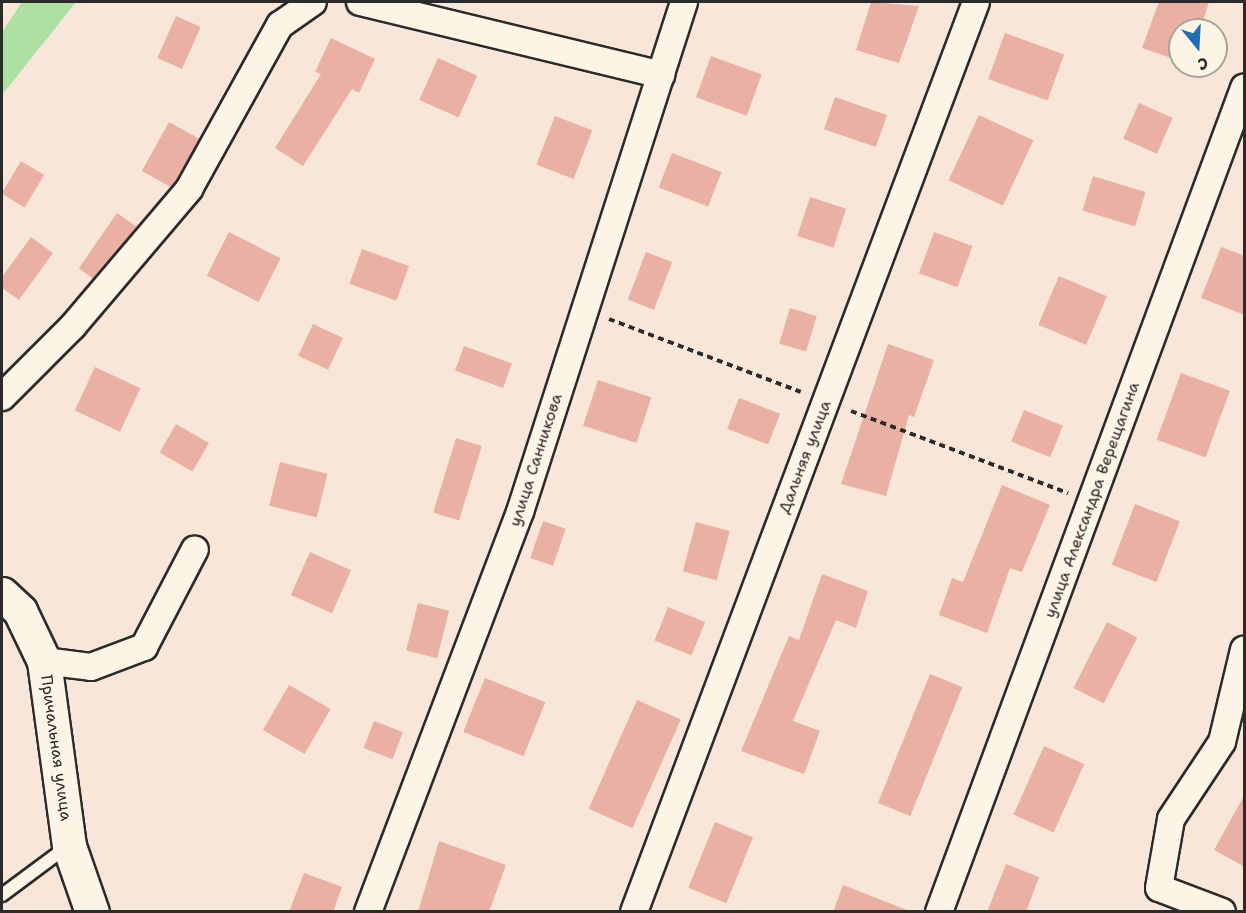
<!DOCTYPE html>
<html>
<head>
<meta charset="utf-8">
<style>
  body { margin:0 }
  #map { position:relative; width:1246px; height:913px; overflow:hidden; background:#f8e7d8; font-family:"Shantell Sans",sans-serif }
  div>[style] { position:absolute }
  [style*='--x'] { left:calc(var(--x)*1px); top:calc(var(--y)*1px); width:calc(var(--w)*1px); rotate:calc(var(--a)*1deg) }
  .green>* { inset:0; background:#ade1a3 }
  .building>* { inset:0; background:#e9b0a3; transform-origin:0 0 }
  .path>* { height:4px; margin-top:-2px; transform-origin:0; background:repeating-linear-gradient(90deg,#2b2b2b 0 6px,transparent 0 10.5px) }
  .roads { filter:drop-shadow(2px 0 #2b2b2b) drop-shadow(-2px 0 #2b2b2b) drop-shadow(0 2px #2b2b2b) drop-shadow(0 -2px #2b2b2b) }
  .lane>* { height:12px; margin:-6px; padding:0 6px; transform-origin:6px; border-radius:6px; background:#fcf5e5 }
  .street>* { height:26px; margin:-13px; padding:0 13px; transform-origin:13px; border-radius:13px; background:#fcf5e5 }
  .secondary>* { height:33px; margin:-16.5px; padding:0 16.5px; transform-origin:16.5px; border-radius:16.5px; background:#fcf5e5 }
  span { translate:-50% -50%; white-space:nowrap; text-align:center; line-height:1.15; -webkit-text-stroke:4.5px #fcf5e5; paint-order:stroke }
  .street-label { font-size:16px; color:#2b2b2b }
  .frame { position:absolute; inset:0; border:3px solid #2b2b2b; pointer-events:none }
  .north { position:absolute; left:1168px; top:18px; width:60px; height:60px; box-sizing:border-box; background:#fcf5e5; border:2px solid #a8a49b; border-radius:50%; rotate:162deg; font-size:16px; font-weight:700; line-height:24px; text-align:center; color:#2b2b2b }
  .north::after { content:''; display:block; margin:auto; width:21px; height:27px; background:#1f6fb2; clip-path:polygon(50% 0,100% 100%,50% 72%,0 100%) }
</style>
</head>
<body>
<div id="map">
  <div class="green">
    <div style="clip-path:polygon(22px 2px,76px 2px,2px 95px,2px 32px)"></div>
  </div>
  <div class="building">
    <div style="clip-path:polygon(871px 2px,919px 6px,899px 63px,856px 50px)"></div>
    <div style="clip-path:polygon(1159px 2px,1209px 2px,1200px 30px,1180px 30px,1180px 61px,1142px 48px)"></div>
    <div style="left:176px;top:16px;width:27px;height:46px;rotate:24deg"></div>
    <div style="left:1005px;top:33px;width:63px;height:49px;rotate:20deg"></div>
    <div style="clip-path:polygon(331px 38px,375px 59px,359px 93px,352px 89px,303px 166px,275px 148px,321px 74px,315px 72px)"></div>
    <div style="left:711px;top:56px;width:54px;height:44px;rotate:20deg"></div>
    <div style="left:438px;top:58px;width:43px;height:46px;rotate:24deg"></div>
    <div style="left:835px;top:97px;width:55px;height:34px;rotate:19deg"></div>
    <div style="left:1139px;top:103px;width:37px;height:39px;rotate:24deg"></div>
    <div style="left:979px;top:115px;width:60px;height:72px;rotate:25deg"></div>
    <div style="left:555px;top:116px;width:40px;height:52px;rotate:21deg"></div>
    <div style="left:169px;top:122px;width:35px;height:56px;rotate:29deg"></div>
    <div style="left:672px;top:153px;width:53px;height:37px;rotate:21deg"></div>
    <div style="left:21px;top:161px;width:27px;height:38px;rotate:31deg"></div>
    <div style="left:1093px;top:176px;width:55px;height:36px;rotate:17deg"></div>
    <div style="left:810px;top:197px;width:38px;height:41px;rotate:18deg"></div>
    <div style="clip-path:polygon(117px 213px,137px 227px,93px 279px,79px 268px)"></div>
    <div style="left:229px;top:232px;width:58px;height:49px;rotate:27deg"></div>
    <div style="left:934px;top:232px;width:41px;height:44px;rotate:20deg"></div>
    <div style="clip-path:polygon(31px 237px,53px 253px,19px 300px,2px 288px,2px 277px)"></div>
    <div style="clip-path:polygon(1221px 247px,1245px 256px,1245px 315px,1201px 298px)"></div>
    <div style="left:362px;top:249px;width:50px;height:37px;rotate:20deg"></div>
    <div style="left:646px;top:252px;width:28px;height:51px;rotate:21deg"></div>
    <div style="left:1059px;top:276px;width:52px;height:53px;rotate:23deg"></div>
    <div style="left:790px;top:308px;width:28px;height:37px;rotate:17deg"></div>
    <div style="left:313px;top:324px;width:33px;height:35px;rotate:25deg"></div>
    <div style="clip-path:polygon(888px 344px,934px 360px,914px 417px,909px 415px,886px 496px,841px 484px)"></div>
    <div style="left:464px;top:346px;width:51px;height:26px;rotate:20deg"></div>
    <div style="left:95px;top:367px;width:50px;height:48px;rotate:25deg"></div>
    <div style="left:1181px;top:373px;width:52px;height:71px;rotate:20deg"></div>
    <div style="left:598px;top:380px;width:56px;height:48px;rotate:18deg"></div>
    <div style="left:739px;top:398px;width:44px;height:33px;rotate:21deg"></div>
    <div style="left:1024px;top:410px;width:42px;height:34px;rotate:22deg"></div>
    <div style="left:176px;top:424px;width:38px;height:33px;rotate:30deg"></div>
    <div style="left:456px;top:438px;width:27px;height:78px;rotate:17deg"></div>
    <div style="left:280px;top:462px;width:49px;height:45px;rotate:14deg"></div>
    <div style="clip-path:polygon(1002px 485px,1050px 505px,1022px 572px,1010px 568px,987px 633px,939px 615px,952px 578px,963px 582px)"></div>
    <div style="left:1135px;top:504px;width:48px;height:65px;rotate:21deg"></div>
    <div style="left:543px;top:521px;width:24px;height:39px;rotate:19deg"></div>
    <div style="left:696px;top:522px;width:35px;height:51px;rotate:15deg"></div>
    <div style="left:310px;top:552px;width:45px;height:47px;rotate:24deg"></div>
    <div style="clip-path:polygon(822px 574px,868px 591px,856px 628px,836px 620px,793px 721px,820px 731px,804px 774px,741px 751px,789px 636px,799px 640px)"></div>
    <div style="left:418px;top:603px;width:32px;height:49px;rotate:14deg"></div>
    <div style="left:668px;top:607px;width:40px;height:36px;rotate:22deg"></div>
    <div style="left:1107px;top:622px;width:34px;height:74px;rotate:27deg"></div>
    <div style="left:930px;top:674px;width:35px;height:139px;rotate:22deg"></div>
    <div style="left:485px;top:678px;width:65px;height:58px;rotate:22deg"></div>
    <div style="left:289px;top:685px;width:48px;height:52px;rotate:30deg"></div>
    <div style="left:637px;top:700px;width:48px;height:119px;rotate:24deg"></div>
    <div style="left:374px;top:721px;width:31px;height:29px;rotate:21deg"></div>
    <div style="left:1044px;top:746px;width:44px;height:75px;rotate:24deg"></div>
    <div style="clip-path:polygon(1245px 794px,1245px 867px,1214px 850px)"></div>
    <div style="left:715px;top:822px;width:41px;height:71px;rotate:22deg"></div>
    <div style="clip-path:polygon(439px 841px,506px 865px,489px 912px,418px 912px)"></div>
    <div style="clip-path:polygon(1006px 864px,1039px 877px,1026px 912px,987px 912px)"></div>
    <div style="clip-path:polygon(304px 873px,342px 887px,333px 912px,289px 912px)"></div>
    <div style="clip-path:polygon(843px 885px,907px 910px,907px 912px,833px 912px)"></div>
  </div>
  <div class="path">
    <div style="--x:609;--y:319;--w:205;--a:20.8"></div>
    <div style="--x:851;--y:411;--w:232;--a:20.7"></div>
  </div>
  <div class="roads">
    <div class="lane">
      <div style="--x:2;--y:895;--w:82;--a:-36.6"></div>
    </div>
    <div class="street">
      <div style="--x:360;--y:2;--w:310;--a:13.6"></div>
      <div style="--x:2;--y:397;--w:100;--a:-45"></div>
      <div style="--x:73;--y:326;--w:180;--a:-49.7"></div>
      <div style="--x:189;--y:189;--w:188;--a:-61"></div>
      <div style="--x:280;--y:25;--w:40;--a:-34.9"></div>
      <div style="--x:44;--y:661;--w:47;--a:7.3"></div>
      <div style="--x:91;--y:667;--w:57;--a:-20.7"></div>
      <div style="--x:144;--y:647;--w:110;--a:-62.5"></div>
      <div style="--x:368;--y:912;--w:428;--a:-69.2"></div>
      <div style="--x:520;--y:512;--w:536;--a:-72.17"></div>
      <div style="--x:634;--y:912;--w:972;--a:-69.4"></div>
      <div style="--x:939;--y:912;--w:879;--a:-69.69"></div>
      <div style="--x:1222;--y:912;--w:67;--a:-159.1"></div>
      <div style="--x:1159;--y:888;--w:70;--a:-80.1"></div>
      <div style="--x:1171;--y:819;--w:92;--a:-56.5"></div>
      <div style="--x:1222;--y:742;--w:95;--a:-76.6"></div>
    </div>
    <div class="secondary">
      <div style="--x:2;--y:594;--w:25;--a:43"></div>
      <div style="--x:20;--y:611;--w:55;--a:64.4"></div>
      <div style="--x:44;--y:661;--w:187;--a:82.3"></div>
      <div style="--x:69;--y:846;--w:70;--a:70.8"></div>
    </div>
  </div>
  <div class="street-label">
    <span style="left:805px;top:457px;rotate:-69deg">Дальняя улица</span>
    <span style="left:536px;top:460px;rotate:-72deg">улица Санникова</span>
    <span style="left:1092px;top:500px;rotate:-70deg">улица Александра Верещагина</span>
    <span style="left:56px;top:748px;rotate:82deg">Причальная улица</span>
  </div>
  <div class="frame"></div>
  <div class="north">С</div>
</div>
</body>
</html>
